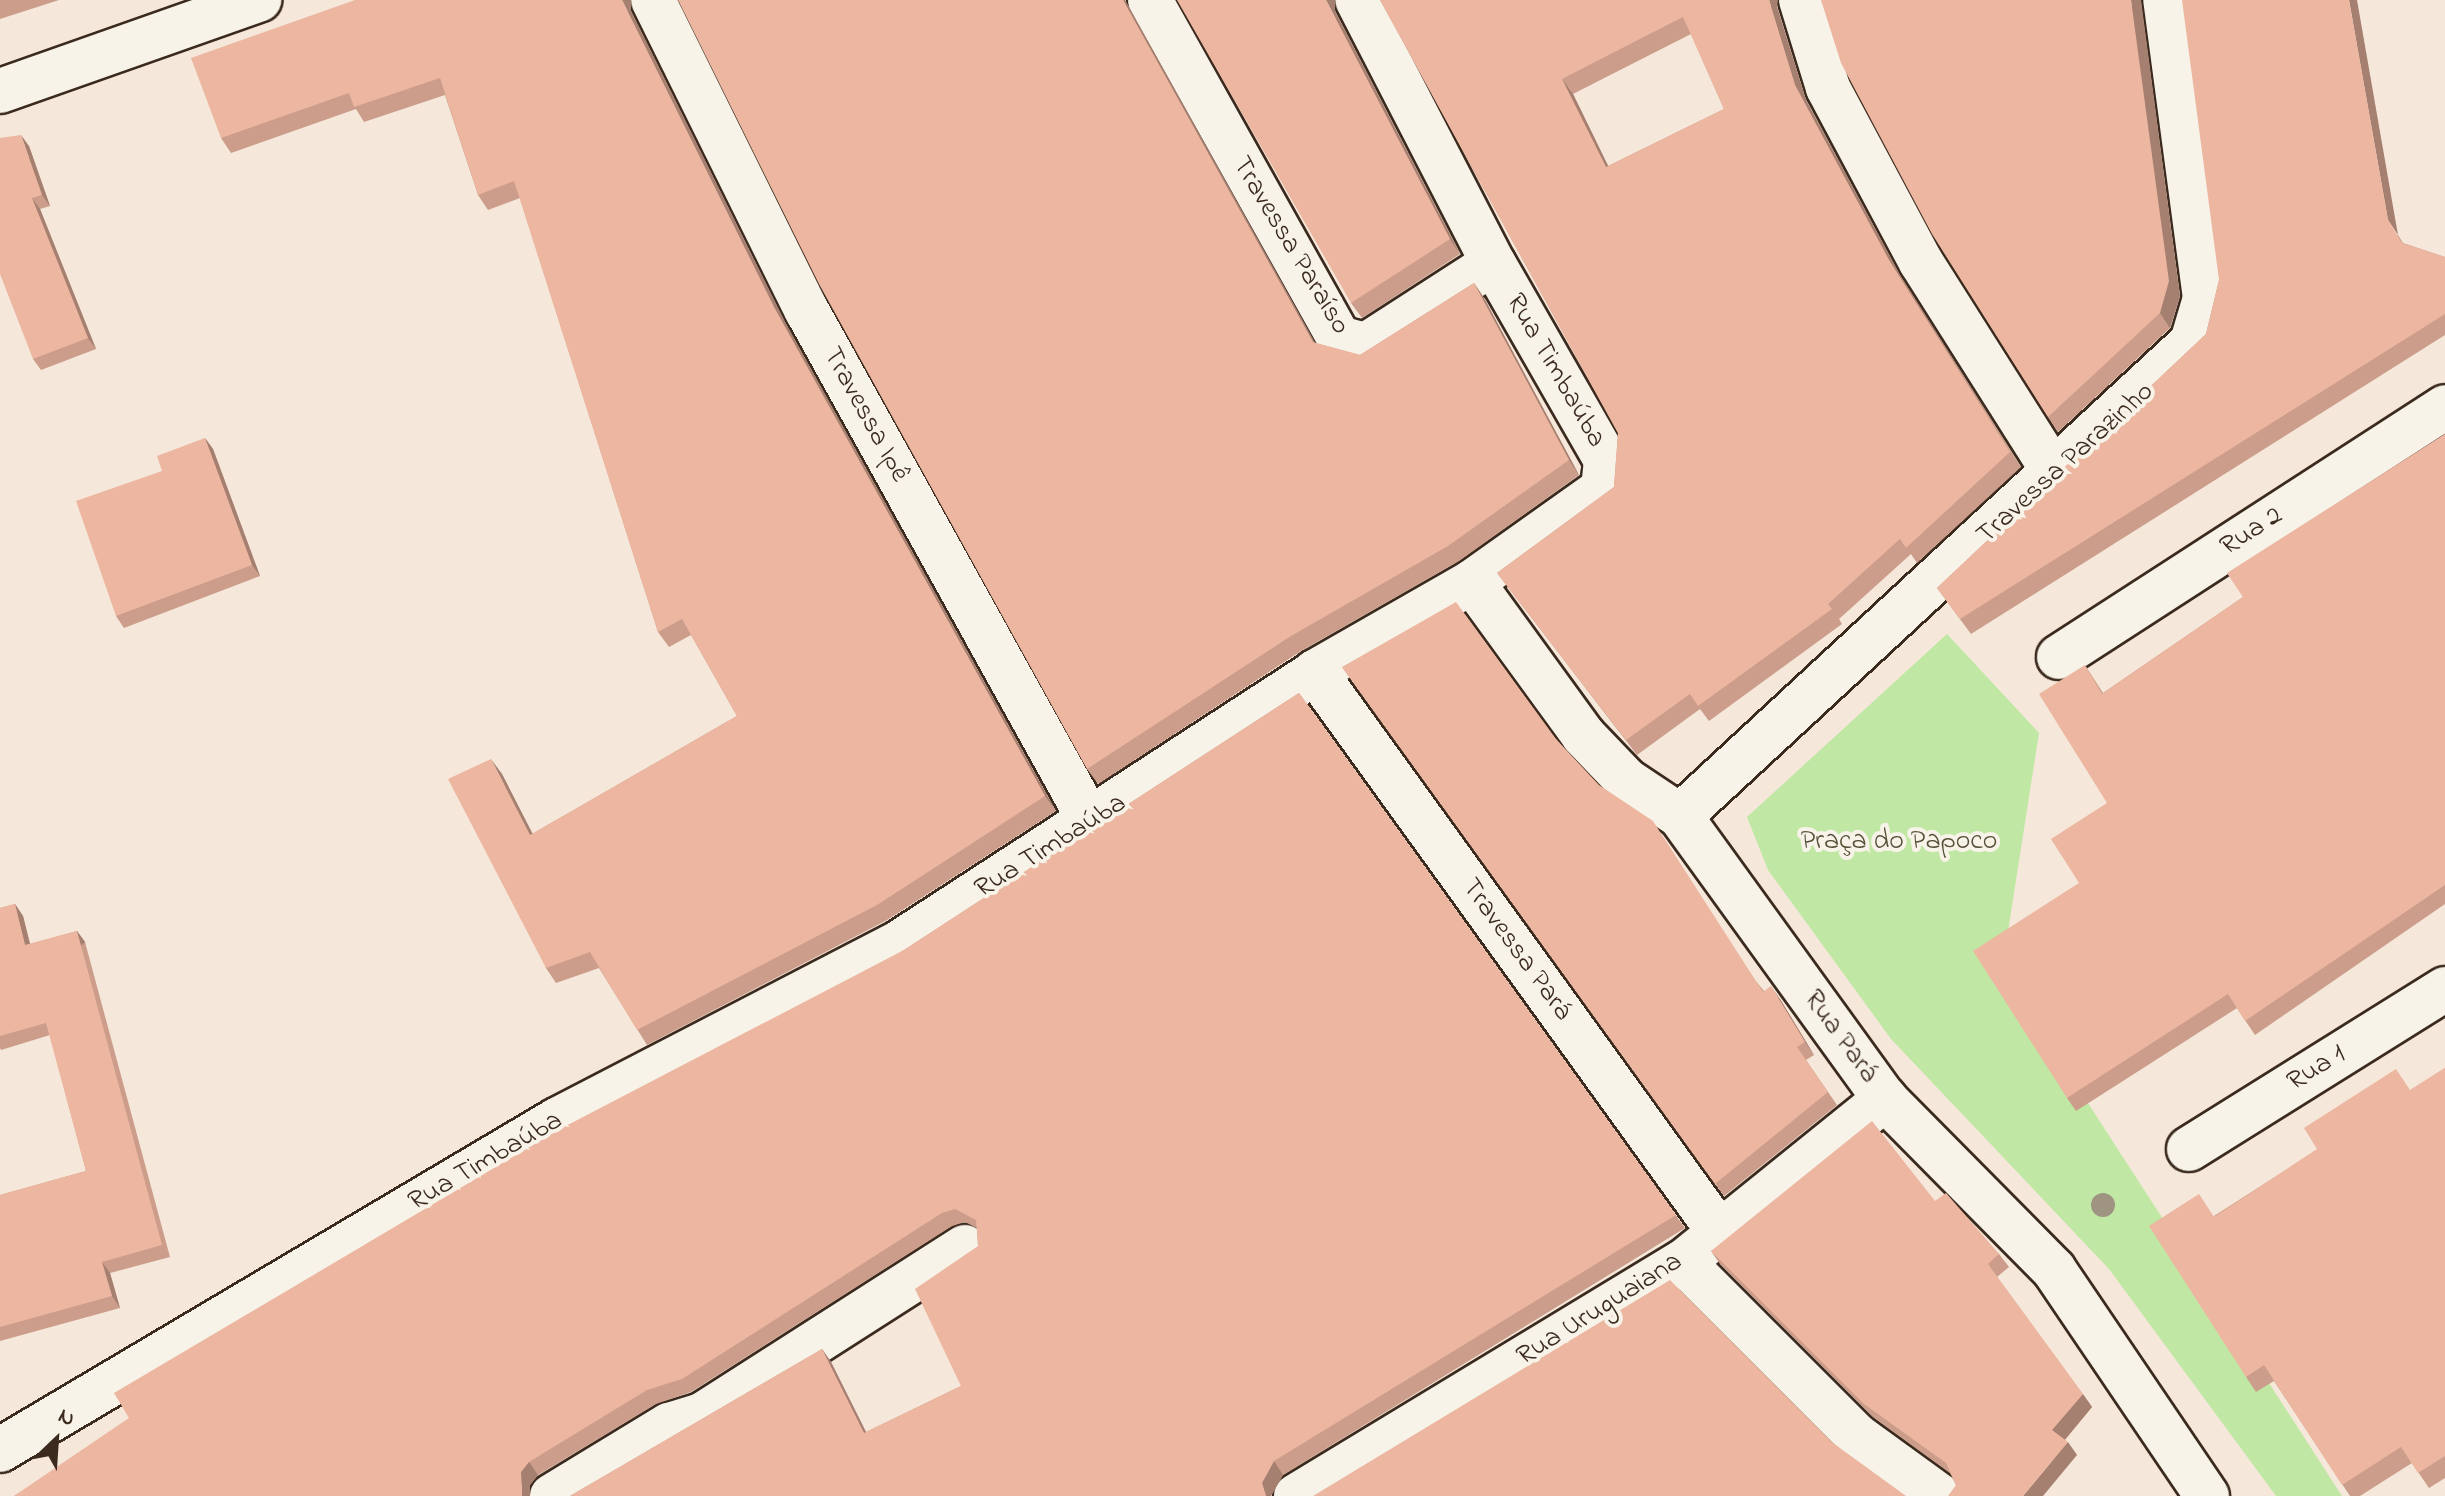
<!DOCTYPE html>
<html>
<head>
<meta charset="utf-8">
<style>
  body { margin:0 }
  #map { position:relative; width:2445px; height:1496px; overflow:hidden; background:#f5e7da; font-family:"Indie Flower",sans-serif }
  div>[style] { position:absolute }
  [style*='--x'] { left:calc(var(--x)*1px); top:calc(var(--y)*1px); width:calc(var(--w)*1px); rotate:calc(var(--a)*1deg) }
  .green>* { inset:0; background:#c0e8a4 }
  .roads { filter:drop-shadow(2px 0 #3b2a1e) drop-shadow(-2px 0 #3b2a1e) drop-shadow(0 2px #3b2a1e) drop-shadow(0 -2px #3b2a1e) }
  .minor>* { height:44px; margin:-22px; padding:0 22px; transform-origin:22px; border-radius:22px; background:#f7f3e8 }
  .trees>* { width:24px; height:24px; margin:-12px; border-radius:50%; background:#9e9481 }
  .wall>* { inset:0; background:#cb9d8a }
  .shaded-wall>* { inset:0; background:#a57f70; transform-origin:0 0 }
  .building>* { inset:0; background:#ecb6a0 }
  span { translate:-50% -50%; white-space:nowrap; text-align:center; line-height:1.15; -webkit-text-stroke:8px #f7f3e8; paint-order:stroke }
  .street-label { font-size:28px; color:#3b2a1e }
  .park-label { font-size:28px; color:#565039 }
  .north { position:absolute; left:16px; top:1400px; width:80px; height:80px; -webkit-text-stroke:6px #f7f3e8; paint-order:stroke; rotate:25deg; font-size:22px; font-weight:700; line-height:32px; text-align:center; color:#3b2a1e }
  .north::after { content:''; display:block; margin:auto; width:28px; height:36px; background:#3b2a1e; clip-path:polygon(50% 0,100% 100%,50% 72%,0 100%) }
</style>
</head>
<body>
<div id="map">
  <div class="green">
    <div style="clip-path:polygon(1947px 634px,2039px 733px,2002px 970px,2342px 1496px,2276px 1496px,2109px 1269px,1891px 1039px,1768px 870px,1747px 817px)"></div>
  </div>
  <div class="roads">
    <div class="minor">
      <div style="--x:653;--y:0;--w:347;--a:63.7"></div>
      <div style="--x:807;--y:311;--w:585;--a:60.98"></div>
      <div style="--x:1150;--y:0;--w:387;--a:60.8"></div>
      <div style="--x:1339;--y:338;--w:28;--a:15"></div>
      <div style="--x:1366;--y:345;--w:151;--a:-32.8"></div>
      <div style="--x:1801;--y:0;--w:92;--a:72.9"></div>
      <div style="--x:1828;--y:88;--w:197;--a:61.9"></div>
      <div style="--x:1921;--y:262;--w:251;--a:57.7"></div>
      <div style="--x:0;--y:91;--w:275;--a:-19.4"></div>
      <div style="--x:1472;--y:582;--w:189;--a:54"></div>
      <div style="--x:1583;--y:735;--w:62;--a:46.3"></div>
      <div style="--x:1626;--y:780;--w:65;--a:33.7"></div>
      <div style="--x:1680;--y:816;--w:349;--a:54.1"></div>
      <div style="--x:1885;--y:1099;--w:240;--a:45.3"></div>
      <div style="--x:2054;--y:1270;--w:273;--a:55.9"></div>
      <div style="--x:2059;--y:657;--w:460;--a:-32.9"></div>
      <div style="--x:1315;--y:672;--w:687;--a:54.18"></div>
      <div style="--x:1680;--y:816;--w:698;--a:-42.79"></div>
      <div style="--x:2192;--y:342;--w:46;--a:-73.5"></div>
      <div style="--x:2205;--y:298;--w:301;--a:-97.6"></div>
      <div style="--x:2189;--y:1149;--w:302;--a:-32"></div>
      <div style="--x:1683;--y:1262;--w:246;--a:45"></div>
      <div style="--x:1857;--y:1436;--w:102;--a:35.9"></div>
      <div style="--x:0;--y:1450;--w:647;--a:-30.65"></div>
      <div style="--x:557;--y:1120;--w:386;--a:-27.4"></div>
      <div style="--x:900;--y:942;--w:495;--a:-33"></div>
      <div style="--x:1315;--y:672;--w:181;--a:-29.8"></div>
      <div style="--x:1472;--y:582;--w:161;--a:-35.4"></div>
      <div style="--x:1603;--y:489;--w:29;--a:-84"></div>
      <div style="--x:1606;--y:460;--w:227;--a:-119.8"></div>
      <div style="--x:1493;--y:263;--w:296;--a:-117.3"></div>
      <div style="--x:552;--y:1496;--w:137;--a:-31.3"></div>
      <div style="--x:669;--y:1425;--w:34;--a:-17"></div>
      <div style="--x:702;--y:1415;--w:312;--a:-32.6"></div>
      <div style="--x:1296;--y:1496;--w:452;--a:-31.2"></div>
      <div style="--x:1683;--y:1262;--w:260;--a:-38.9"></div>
    </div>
  </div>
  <div class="trees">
    <div style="left:2103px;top:1205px"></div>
  </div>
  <div class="wall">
    <div style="clip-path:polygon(0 0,59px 0,0 19px)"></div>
    <div style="clip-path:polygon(355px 0,631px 11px,785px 322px,1056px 811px,887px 920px,647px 1045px,599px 968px,556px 983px,546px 968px,502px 774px,532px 834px,737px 716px,691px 635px,669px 647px,658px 632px,520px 198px,488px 210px,478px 195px,445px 95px,364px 122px,356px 109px,231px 153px,221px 138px)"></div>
    <div style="clip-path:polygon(1125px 0,1315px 343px,1360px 355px,1474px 283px,1484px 298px,1579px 475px,1459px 561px,1301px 651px,1098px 784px,1087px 769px)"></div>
    <div style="clip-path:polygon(evenodd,1380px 0,1777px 7px,1806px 100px,1900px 275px,2021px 467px,1917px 563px,1911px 554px,1839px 619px,1842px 624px,1709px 721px,1700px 709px,1637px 755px,1497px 573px,1614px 487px,1618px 433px,1380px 0,1691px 34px,1724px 109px,1608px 166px,1573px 94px,1691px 34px)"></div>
    <div style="clip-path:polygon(2140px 3px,2180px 296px,2170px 328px,2058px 432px,2048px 417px)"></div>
    <div style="clip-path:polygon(1335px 11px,1460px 254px,1362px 318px,1351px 303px)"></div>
    <div style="clip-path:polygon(29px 146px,50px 206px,40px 209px,96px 349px,41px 370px,33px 359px)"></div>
    <div style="clip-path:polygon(2398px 235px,2403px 243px,2445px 257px,2445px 335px,1971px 634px,1937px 588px,2206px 334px,2219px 280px)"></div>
    <div style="clip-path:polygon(2445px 434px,2445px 904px,2255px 1035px,2237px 1008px,2076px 1111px,2067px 1098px,2079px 883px,2107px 803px,2085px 665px,2103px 693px,2243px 597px)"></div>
    <div style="clip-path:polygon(205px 438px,213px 449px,260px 576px,124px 628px,116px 616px)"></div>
    <div style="clip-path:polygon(1342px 667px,1556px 739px,1764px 991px,1780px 999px,1814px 1055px,1806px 1060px,1837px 1105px,1724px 1196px)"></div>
    <div style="clip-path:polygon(1299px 693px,1685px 1228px,1283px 1475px,1271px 1496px,570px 1496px,822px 1349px,831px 1362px,866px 1432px,961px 1386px,978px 1246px,977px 1228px,965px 1222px,952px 1226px,691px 1392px,656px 1404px,538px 1475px,530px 1485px,14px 1496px,904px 950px)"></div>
    <div style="clip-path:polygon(15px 904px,23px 916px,30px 944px,77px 931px,85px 942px,170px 1257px,110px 1273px,120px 1308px,0 1341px,0 1195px,86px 1171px,50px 1035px,1px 1050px,0 1048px,0 908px)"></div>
    <div style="clip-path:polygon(2445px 1068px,2445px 1478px,2429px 1488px,2412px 1463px,2360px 1496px,2350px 1496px,2274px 1381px,2256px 1392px,2246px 1377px,2214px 1216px)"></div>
    <div style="clip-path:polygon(1935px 1201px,1999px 1254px,2009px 1267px,1997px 1277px,2092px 1407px,2065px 1440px,2077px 1455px,1956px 1485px,1950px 1473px,1873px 1417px,1720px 1264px,1711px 1251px)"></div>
  </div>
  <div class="shaded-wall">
    <div style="clip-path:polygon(622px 0,631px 0,631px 11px,785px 322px,1056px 811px,1045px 796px,774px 307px)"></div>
    <div style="clip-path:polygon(1123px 0,1125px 0,1323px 357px,1313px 342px)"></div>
    <div style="clip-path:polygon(1326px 0,1335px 0,1335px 11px,1460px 254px,1450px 239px)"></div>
    <div style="clip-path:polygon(1769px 0,1778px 0,1777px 7px,1806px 100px,1900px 275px,2021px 467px,1889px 260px,1795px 85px)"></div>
    <div style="clip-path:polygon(2131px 0,2141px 0,2180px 296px,2170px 328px,2160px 313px)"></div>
    <div style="clip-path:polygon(2349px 0,2357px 0,2398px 235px,2388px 220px)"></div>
    <div style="clip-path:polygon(1562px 79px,1573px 94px,1616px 182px,1606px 167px)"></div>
    <div style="clip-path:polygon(21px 135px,29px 146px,50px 206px,42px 195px)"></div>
    <div style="clip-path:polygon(32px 198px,40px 209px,96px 349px,88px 338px)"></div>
    <div style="clip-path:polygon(1474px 283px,1484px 298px,1579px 475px,1569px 460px)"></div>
    <div style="clip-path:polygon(205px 438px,213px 449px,260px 576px,252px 565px)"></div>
    <div style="clip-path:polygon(491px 759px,502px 774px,541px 850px,530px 835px)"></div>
    <div style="clip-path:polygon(15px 904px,23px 916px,33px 956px,25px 945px)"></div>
    <div style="left:77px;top:931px;width:14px;height:325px;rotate:54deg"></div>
    <div style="clip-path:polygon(1771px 986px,1780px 999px,1814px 1055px,1805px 1042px)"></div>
    <div style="clip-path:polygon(102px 1262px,110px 1273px,120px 1308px,112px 1296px)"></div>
    <div style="clip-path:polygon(822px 1349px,831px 1362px,873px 1446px,864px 1433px)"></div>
    <div style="clip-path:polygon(2083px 1394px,2092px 1407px,2062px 1443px,2052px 1430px)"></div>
    <div style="clip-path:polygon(2068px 1442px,2077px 1455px,2043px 1496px,2023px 1496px)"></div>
    <div style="clip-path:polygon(1274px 1461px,1283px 1475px,1271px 1496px,1266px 1496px,1262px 1483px)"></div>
    <div style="clip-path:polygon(529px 1462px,538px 1475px,530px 1485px,530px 1496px,522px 1496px,521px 1472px)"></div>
  </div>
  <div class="building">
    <div style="clip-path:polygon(355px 0,622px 0,774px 307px,1045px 796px,877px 905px,637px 1030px,590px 952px,546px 968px,448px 779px,491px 759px,530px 835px,737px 716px,682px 619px,658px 632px,514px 181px,478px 195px,440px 78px,354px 107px,349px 93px,221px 138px,191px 58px)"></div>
    <div style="clip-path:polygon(678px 0,1123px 0,1313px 342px,1360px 355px,1474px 283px,1569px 460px,1448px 546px,1291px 636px,1087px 769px,819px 284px)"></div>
    <div style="clip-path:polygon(1177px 0,1326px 0,1450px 239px,1351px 303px)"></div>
    <div style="clip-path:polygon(evenodd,1380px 0,1769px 0,1795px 85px,1889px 260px,2010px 452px,1906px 548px,1900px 539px,1828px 604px,1832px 609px,1698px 706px,1690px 694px,1626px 740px,1497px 573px,1614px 487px,1618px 433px,1380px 0,1683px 17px,1724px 109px,1606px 167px,1562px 79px,1683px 17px)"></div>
    <div style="clip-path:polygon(1821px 0,2131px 0,2169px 281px,2160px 313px,2048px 417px,1932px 234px,1841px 63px)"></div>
    <div style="clip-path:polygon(2182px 0,2349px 0,2388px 220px,2402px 243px,2445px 257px,2445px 314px,1960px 619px,1937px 588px,2206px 334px,2219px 280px)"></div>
    <div style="clip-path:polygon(21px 135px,42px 195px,32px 198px,88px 338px,33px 359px,0 274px,0 138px)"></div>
    <div style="clip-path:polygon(2445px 434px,2445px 885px,2245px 1021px,2228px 994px,2067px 1098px,1973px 951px,2079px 883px,2051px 839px,2107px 803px,2039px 694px,2085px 665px,2102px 694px,2243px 597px,2227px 573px)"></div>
    <div style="clip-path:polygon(205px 438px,252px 565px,116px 616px,76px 501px,162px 471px,157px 456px)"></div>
    <div style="clip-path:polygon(1456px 602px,1556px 739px,1599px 785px,1653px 821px,1763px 992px,1771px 986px,1805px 1042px,1797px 1047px,1828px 1092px,1715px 1184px,1342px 667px)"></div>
    <div style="clip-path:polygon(1299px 693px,1676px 1215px,1274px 1461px,1262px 1483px,1266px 1496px,570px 1496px,822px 1349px,864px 1433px,961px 1386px,915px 1289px,978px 1246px,976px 1220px,955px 1209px,942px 1213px,682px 1379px,647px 1390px,529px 1462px,521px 1472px,522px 1496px,14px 1496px,129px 1418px,114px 1393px,560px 1129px,904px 950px)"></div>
    <div style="clip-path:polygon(15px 904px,25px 945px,77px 931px,162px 1245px,102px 1262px,112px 1296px,0 1327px,0 1195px,86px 1171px,46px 1023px,0 1036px,0 908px)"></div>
    <div style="clip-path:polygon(2445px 1068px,2445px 1456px,2418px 1473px,2401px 1447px,2342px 1485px,2264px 1365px,2246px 1377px,2149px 1226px,2199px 1194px,2214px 1217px,2317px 1149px,2304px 1128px,2396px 1069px,2410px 1090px)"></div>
    <div style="clip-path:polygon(1872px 1121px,1935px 1201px,1946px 1193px,1999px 1254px,1988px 1264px,2083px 1394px,2052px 1430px,2068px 1442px,2023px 1496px,1948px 1496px,1956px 1485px,1946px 1463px,1864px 1404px,1711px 1251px)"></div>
    <div style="clip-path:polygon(1670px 1280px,1833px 1443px,1906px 1496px,1313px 1496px)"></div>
  </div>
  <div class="street-label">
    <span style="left:1290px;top:246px;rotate:59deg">Travessa Paraíso</span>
    <span style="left:1555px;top:371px;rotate:60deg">Rua Timbaúba</span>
    <span style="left:865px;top:415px;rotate:61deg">Travessa Ipê</span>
    <span style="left:2066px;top:464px;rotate:-42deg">Travessa Parazinho</span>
    <span style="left:2252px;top:532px;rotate:-33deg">Rua 2</span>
    <span style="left:1051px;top:847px;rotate:-32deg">Rua Timbaúba</span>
    <span style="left:1516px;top:950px;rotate:54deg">Travessa Pará</span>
    <span style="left:1840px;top:1037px;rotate:54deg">Rua Pará</span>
    <span style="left:2317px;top:1069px;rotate:-32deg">Rua 1</span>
    <span style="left:486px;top:1162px;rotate:-30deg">Rua Timbaúba</span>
    <span style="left:1600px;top:1310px;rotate:-32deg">Rua Uruguaiana</span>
  </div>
  <div class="park-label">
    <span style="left:1899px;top:842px">Praça do Papoco</span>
  </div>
  <div class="north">N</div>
</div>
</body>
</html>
